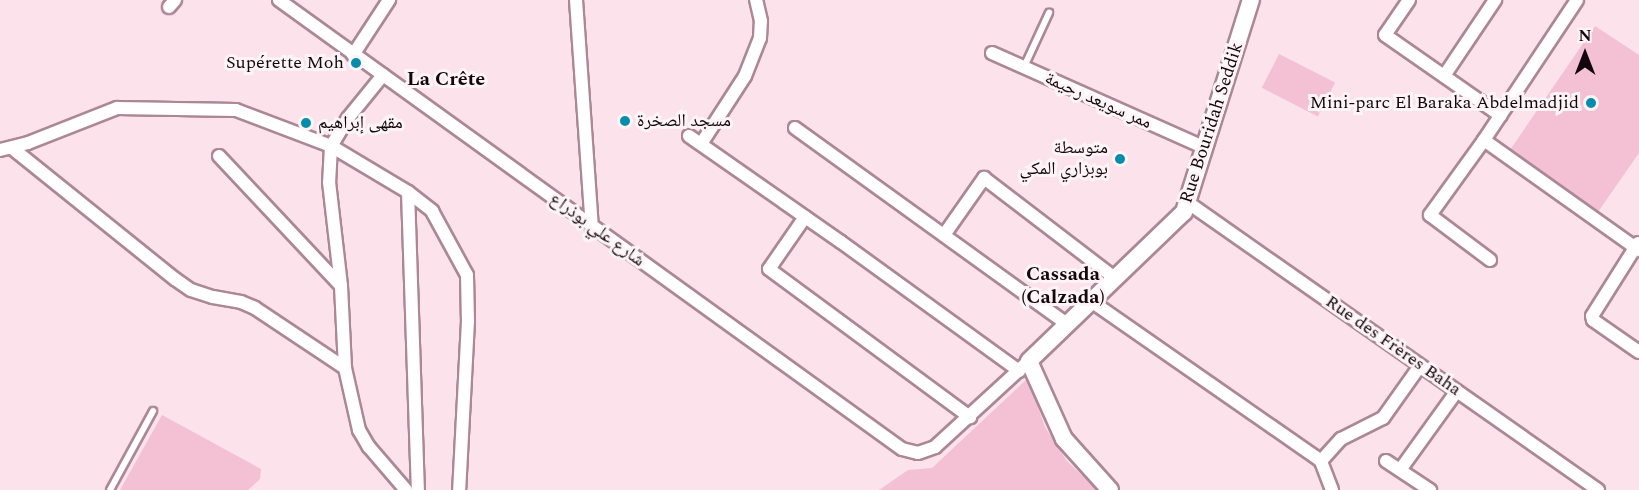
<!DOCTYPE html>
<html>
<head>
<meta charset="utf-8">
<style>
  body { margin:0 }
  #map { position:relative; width:1639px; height:490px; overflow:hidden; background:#fbe2eb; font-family:Spectral,"Noto Naskh Arabic",serif }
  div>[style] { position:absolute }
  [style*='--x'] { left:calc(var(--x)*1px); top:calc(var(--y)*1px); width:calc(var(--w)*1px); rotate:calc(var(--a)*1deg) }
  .green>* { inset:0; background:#f4c0d4; transform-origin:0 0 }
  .roads { filter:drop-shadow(2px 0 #ac8795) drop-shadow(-2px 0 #ac8795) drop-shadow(0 2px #ac8795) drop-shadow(0 -2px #ac8795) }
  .lane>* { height:6px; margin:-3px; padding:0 3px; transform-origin:3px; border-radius:3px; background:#fff }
  .street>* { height:12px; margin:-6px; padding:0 6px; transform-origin:6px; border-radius:6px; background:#fff }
  .secondary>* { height:16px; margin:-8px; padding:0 8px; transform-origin:8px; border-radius:8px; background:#fff }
  .dots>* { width:16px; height:16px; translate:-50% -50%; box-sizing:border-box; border:3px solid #fdf4f7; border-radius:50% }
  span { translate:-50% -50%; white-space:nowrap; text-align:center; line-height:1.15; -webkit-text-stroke:6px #fdf4f7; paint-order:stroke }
  .poi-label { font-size:18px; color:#13070c }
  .right { translate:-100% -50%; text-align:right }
  .left { translate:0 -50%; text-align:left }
  .street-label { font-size:18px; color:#13070c }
  .neighbourhood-label { font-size:20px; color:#13070c; font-weight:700 }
  .north { position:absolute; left:1555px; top:24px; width:60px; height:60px; -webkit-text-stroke:4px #fdf4f7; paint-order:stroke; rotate:0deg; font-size:16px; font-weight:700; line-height:24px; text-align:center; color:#13070c }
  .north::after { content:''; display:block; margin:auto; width:21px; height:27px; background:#13070c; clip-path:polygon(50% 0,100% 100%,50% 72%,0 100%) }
</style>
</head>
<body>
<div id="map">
  <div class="green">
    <div style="clip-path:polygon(1595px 26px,1639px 55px,1639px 153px,1598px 212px,1510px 150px)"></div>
    <div style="left:1279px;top:54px;width:63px;height:38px;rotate:27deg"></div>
    <div style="clip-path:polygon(1028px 378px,1045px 427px,1067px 461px,1097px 490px,879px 490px,908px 470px,932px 468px)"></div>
    <div style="clip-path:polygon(162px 415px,261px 469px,260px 479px,248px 490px,120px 490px)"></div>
  </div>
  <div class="roads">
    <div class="lane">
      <div style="--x:1024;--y:67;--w:60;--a:-65.2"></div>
      <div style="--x:110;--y:490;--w:90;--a:-61.4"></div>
    </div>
    <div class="street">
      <div style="--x:279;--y:0;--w:768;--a:35.78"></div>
      <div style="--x:902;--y:449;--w:16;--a:14"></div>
      <div style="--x:918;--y:453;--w:18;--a:-19"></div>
      <div style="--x:935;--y:447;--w:127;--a:-42.5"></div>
      <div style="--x:576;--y:0;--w:228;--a:86"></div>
      <div style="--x:1409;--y:0;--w:42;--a:124.4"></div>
      <div style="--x:1385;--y:35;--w:141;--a:34.9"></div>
      <div style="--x:169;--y:7;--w:9;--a:-49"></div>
      <div style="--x:992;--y:53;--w:233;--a:24"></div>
      <div style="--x:353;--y:55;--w:66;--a:-56.8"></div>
      <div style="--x:383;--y:75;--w:55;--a:129.1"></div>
      <div style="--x:348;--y:118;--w:33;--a:121"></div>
      <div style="--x:331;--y:146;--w:36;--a:93"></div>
      <div style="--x:329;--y:182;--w:105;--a:83.4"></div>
      <div style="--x:341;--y:286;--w:82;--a:87.2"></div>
      <div style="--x:345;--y:368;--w:64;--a:77.3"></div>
      <div style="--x:359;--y:430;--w:20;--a:60"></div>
      <div style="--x:369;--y:447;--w:57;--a:49.3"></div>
      <div style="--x:1444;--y:76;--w:92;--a:-56.1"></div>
      <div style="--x:795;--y:128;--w:335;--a:35.8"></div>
      <div style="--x:689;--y:136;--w:185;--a:34.9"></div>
      <div style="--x:841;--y:242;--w:220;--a:35.9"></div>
      <div style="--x:1484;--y:140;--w:190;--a:35.4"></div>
      <div style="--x:701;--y:144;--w:81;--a:-57.1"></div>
      <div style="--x:745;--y:76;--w:41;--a:-68.5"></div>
      <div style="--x:760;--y:38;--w:17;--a:-87"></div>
      <div style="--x:761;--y:21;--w:22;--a:-103"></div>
      <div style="--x:12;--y:148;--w:209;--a:38.8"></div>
      <div style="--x:175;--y:279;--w:19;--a:35"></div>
      <div style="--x:191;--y:290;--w:23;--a:18"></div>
      <div style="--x:213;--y:297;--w:28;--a:10"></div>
      <div style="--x:241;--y:302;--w:15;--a:23"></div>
      <div style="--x:255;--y:308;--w:108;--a:33.7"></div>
      <div style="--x:0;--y:150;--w:29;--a:-14"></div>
      <div style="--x:28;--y:143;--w:96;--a:-21.5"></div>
      <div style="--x:117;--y:108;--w:119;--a:1"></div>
      <div style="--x:236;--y:110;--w:102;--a:20.8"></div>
      <div style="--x:331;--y:146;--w:90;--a:30.9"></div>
      <div style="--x:408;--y:192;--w:31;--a:38"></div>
      <div style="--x:432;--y:211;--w:73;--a:61.3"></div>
      <div style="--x:467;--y:275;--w:46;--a:88.8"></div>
      <div style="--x:468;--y:321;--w:169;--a:93"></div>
      <div style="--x:219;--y:156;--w:178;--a:46.8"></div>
      <div style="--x:408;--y:192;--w:298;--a:88.1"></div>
      <div style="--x:1187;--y:202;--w:502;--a:35.02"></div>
      <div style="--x:805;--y:217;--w:63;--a:124.7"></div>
      <div style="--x:769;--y:269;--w:250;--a:36.4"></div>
      <div style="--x:944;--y:235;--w:70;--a:-54.9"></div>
      <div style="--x:984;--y:178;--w:165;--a:37.4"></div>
      <div style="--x:1638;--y:243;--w:86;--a:122.2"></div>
      <div style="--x:1592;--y:316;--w:4;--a:76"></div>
      <div style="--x:1593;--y:320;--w:56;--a:34.8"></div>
      <div style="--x:1490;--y:260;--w:75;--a:-143.1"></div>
      <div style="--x:1430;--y:215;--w:92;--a:-54.2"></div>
      <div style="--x:1484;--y:140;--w:168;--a:-56.4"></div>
      <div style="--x:1091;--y:301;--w:280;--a:34.8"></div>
      <div style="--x:1386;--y:461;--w:53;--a:33.4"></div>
      <div style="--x:1400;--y:470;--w:97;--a:-54.2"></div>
      <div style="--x:1332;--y:490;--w:31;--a:-111"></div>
      <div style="--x:1321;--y:461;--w:30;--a:-48"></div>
      <div style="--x:1341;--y:439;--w:47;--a:-26.6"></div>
      <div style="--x:1383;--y:418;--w:64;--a:-54.6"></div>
    </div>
    <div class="secondary">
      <div style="--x:1110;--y:490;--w:69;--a:-132"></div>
      <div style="--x:1064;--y:439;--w:85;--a:-114.2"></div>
      <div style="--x:1029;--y:361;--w:215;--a:-43.9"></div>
      <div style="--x:1184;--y:212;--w:222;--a:-72.5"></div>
    </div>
  </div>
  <div class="dots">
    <div style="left:356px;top:63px;background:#078dac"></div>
    <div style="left:1591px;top:103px;background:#078dac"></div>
    <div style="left:625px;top:121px;background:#078dac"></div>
    <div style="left:306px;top:123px;background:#078dac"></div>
    <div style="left:1120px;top:159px;background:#078dac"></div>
  </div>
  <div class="poi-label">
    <span class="right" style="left:344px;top:63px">Supérette Moh</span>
    <span class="right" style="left:1579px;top:103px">Mini-parc El Baraka Abdelmadjid</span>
    <span class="left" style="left:637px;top:121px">مسجد الصخرة</span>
    <span class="left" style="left:318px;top:123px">مقهى إبراهيم</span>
    <span class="right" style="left:1108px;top:159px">متوسطة<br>بوبزاري المكي</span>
  </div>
  <div class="street-label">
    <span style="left:1098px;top:101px;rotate:24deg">ممر سويعد رحيمة</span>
    <span style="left:1212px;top:123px;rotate:-72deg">Rue Bouridah Seddik</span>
    <span style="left:597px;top:230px;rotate:36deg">شارع علي بوذراع</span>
    <span style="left:1393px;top:346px;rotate:35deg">Rue des Frères Baha</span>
  </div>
  <div class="neighbourhood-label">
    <span style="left:446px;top:79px">La Crête</span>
    <span style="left:1063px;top:286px">Cassada<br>(Calzada)</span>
  </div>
  <div class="north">N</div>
</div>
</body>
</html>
